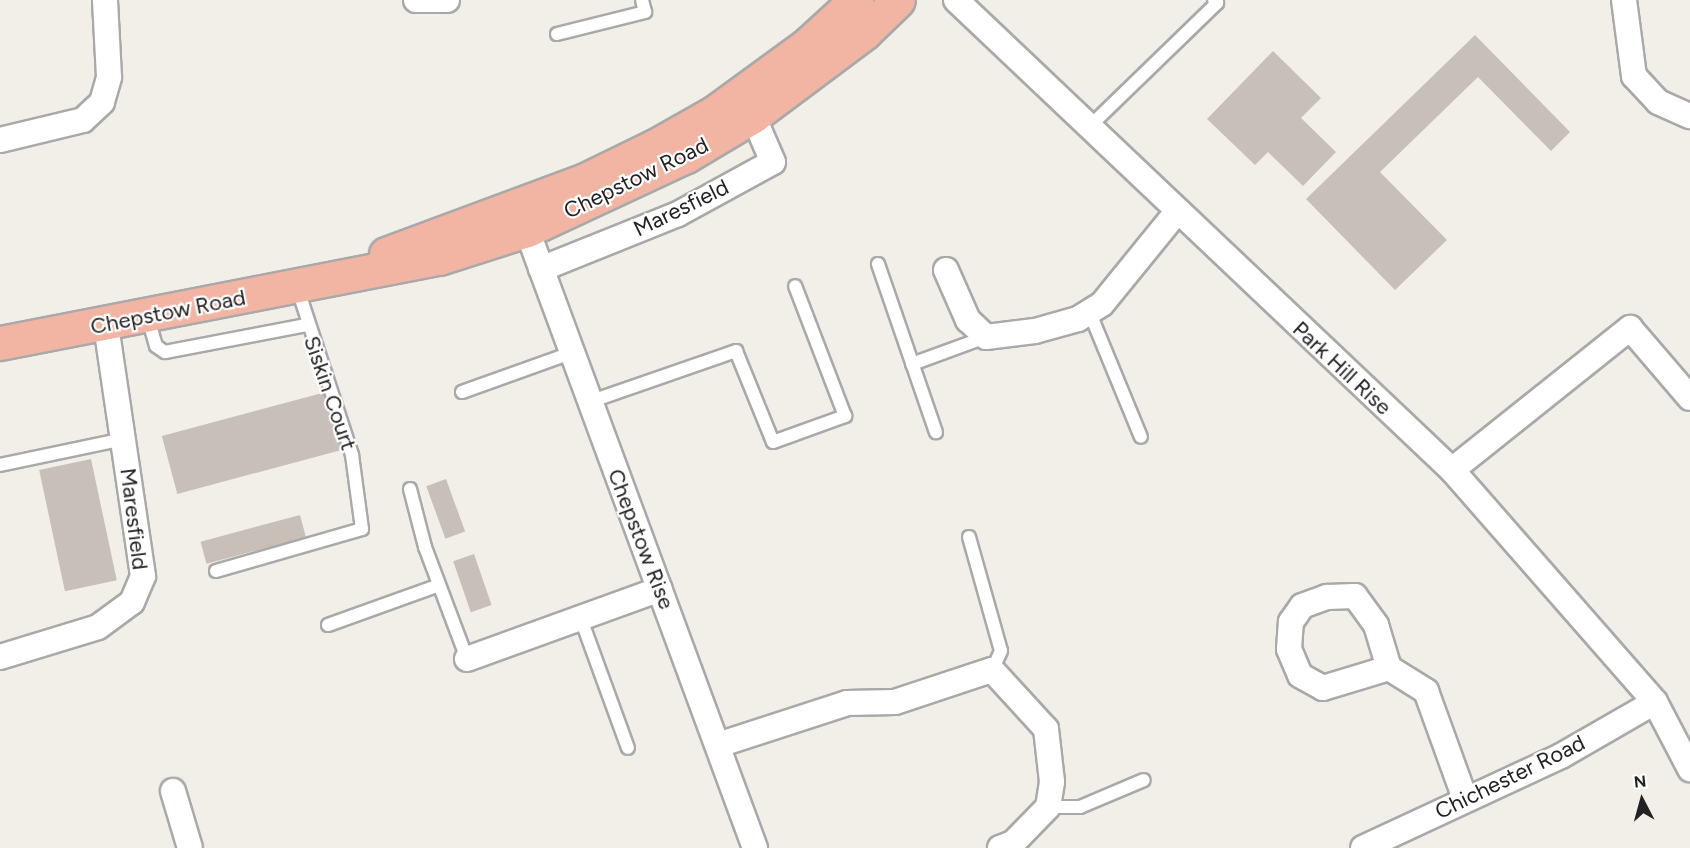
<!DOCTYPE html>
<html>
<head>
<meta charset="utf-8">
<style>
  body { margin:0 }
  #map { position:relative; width:1690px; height:848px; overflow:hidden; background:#f2efe9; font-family:Figtree,sans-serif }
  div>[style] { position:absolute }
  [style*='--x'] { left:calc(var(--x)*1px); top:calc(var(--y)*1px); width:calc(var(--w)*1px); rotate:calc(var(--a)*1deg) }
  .building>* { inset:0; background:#c7bfb8; transform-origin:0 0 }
  .roads { filter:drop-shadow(2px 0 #a9a9a9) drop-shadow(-2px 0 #a9a9a9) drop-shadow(0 2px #a9a9a9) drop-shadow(0 -2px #a9a9a9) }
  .service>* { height:12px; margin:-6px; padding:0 6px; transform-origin:6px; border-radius:6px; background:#fff }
  .minor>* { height:24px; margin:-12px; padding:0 12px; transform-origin:12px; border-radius:12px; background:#fff }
  .trunk>* { height:33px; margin:-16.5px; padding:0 16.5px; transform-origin:16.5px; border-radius:16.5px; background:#f2b4a3 }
  span { translate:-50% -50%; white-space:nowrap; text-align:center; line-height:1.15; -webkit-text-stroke:4.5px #fff; paint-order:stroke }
  .street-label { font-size:22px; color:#222 }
  .north { position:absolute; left:1612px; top:770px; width:60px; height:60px; -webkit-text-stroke:4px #fff; paint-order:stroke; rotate:354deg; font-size:16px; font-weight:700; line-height:24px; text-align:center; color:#222 }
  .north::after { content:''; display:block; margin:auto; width:21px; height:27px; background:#222; clip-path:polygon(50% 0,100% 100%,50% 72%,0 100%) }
</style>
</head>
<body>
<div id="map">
  <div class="building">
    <div style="clip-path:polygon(1475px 35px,1570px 132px,1551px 151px,1478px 77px,1380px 172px,1447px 240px,1395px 290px,1306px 199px)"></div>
    <div style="clip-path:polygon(1273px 51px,1321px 98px,1301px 118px,1336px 152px,1303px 186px,1268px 152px,1255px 165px,1207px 119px)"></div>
    <div style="left:326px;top:392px;width:60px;height:170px;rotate:75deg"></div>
    <div style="left:91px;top:459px;width:124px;height:53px;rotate:78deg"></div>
    <div style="left:446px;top:479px;width:56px;height:21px;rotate:70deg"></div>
    <div style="left:300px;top:515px;width:23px;height:103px;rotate:75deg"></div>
    <div style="left:474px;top:554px;width:54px;height:22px;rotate:71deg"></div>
  </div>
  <div class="roads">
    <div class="service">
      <div style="--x:557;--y:34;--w:91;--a:-14"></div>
      <div style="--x:645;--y:12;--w:12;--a:-104"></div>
      <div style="--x:1088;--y:128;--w:180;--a:-44.1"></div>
      <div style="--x:1217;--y:3;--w:4;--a:-135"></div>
      <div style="--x:878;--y:264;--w:178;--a:71"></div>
      <div style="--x:1089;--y:311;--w:136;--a:67.6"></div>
      <div style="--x:148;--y:318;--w:29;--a:74"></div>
      <div style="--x:156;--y:346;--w:11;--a:34"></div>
      <div style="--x:165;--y:352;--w:144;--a:-10.8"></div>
      <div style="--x:912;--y:364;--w:79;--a:-20"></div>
      <div style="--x:462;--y:392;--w:116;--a:-19.7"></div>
      <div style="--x:589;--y:402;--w:156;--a:-19.1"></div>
      <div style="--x:736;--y:351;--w:98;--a:67.9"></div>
      <div style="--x:773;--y:442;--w:77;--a:-19.9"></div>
      <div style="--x:845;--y:416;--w:139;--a:-111"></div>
      <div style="--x:0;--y:465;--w:126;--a:-11.9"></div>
      <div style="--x:410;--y:489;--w:60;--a:75.5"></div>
      <div style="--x:425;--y:547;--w:120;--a:69.4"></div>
      <div style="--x:969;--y:537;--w:118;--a:74.3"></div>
      <div style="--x:1001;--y:651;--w:21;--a:115"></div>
      <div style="--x:216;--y:571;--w:152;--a:-16"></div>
      <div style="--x:362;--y:529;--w:75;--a:-97.7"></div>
      <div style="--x:352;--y:455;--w:177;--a:-108.1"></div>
      <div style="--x:581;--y:619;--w:137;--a:70"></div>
      <div style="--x:328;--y:625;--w:118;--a:-19.8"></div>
      <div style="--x:1048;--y:807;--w:32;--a:0"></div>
      <div style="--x:1080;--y:807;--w:69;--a:-22.9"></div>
    </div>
    <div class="minor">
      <div style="--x:416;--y:0;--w:31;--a:0"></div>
      <div style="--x:956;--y:0;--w:683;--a:43.46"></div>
      <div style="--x:1452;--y:470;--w:308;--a:48.8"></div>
      <div style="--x:1655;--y:702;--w:76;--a:62.4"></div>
      <div style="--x:1624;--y:0;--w:77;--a:82.5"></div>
      <div style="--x:1634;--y:76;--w:35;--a:47"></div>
      <div style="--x:1658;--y:102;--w:35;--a:24"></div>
      <div style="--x:0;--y:140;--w:85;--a:-13.5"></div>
      <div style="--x:83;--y:120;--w:26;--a:-43"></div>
      <div style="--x:102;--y:102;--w:26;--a:-74"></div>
      <div style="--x:109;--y:77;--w:77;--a:-93"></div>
      <div style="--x:527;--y:230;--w:659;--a:69.75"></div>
      <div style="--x:541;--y:269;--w:148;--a:-21.9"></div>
      <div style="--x:678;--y:214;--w:108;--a:-28.7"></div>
      <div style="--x:773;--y:162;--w:50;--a:-113.5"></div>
      <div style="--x:946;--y:270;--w:55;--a:66.3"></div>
      <div style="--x:968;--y:320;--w:25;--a:43"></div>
      <div style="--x:986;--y:337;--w:49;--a:-7"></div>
      <div style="--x:1035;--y:331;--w:45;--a:-15.6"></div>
      <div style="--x:1078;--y:319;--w:28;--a:-32"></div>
      <div style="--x:1102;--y:304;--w:117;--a:-50.9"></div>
      <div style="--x:1452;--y:470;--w:228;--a:-38.6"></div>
      <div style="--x:1630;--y:328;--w:92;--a:49.4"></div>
      <div style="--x:0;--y:657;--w:102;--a:-17"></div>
      <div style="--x:98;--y:627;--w:42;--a:-36.3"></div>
      <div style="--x:132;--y:602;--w:28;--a:-67"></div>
      <div style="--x:143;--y:576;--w:253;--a:-98.4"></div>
      <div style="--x:467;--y:659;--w:205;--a:-19.9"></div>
      <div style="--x:1389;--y:668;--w:69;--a:163.1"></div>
      <div style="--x:1323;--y:688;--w:26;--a:-151"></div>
      <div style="--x:1300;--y:675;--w:28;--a:-113"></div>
      <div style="--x:1289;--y:649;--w:27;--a:-86"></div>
      <div style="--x:1291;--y:622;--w:19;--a:-55"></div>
      <div style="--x:1302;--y:606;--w:27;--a:-20"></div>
      <div style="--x:1327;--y:597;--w:28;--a:-2"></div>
      <div style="--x:1355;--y:596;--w:36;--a:54"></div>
      <div style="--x:1376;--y:625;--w:45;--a:73.2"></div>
      <div style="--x:1389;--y:668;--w:44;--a:31.9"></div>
      <div style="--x:1426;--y:691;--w:115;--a:70.1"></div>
      <div style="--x:718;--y:745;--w:136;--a:-18"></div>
      <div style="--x:847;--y:703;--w:48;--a:-1.2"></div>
      <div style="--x:895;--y:702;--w:102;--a:-18.3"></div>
      <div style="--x:992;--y:670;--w:80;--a:47.5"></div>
      <div style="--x:1046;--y:729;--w:53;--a:83.5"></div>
      <div style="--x:1052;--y:782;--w:25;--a:99"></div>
      <div style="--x:1048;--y:807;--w:50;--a:134.2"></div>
      <div style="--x:1013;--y:843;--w:14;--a:159"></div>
      <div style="--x:173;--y:791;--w:59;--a:73.4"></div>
      <div style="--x:1363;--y:848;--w:218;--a:-24.9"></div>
      <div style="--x:1561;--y:756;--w:108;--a:-29.9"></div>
    </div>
    <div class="trunk">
      <div style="--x:386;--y:254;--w:212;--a:-20.4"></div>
      <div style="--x:585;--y:180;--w:78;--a:-25.9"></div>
      <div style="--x:655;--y:146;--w:69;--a:-29.5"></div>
      <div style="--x:715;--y:112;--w:114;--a:-36.1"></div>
      <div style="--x:807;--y:45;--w:67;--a:-42.6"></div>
      <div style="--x:0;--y:343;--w:447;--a:-11"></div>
      <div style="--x:439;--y:258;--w:92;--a:-17.7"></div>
      <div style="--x:527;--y:230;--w:175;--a:-25"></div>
      <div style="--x:686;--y:156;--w:78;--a:-30.8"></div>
      <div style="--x:753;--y:116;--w:139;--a:-36.8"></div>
      <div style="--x:864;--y:33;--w:47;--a:-44.1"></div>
    </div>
  </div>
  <div class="street-label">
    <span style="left:636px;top:178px;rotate:-26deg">Chepstow Road</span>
    <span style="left:681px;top:208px;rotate:-26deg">Maresfield</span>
    <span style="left:168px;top:312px;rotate:-11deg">Chepstow Road</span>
    <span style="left:1342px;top:368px;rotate:43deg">Park Hill Rise</span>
    <span style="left:330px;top:393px;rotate:71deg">Siskin Court</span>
    <span style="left:134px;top:519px;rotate:83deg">Maresfield</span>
    <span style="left:641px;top:539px;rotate:69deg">Chepstow Rise</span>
    <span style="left:1510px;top:777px;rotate:-26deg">Chichester Road</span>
  </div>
  <div class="north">N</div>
</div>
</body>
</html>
